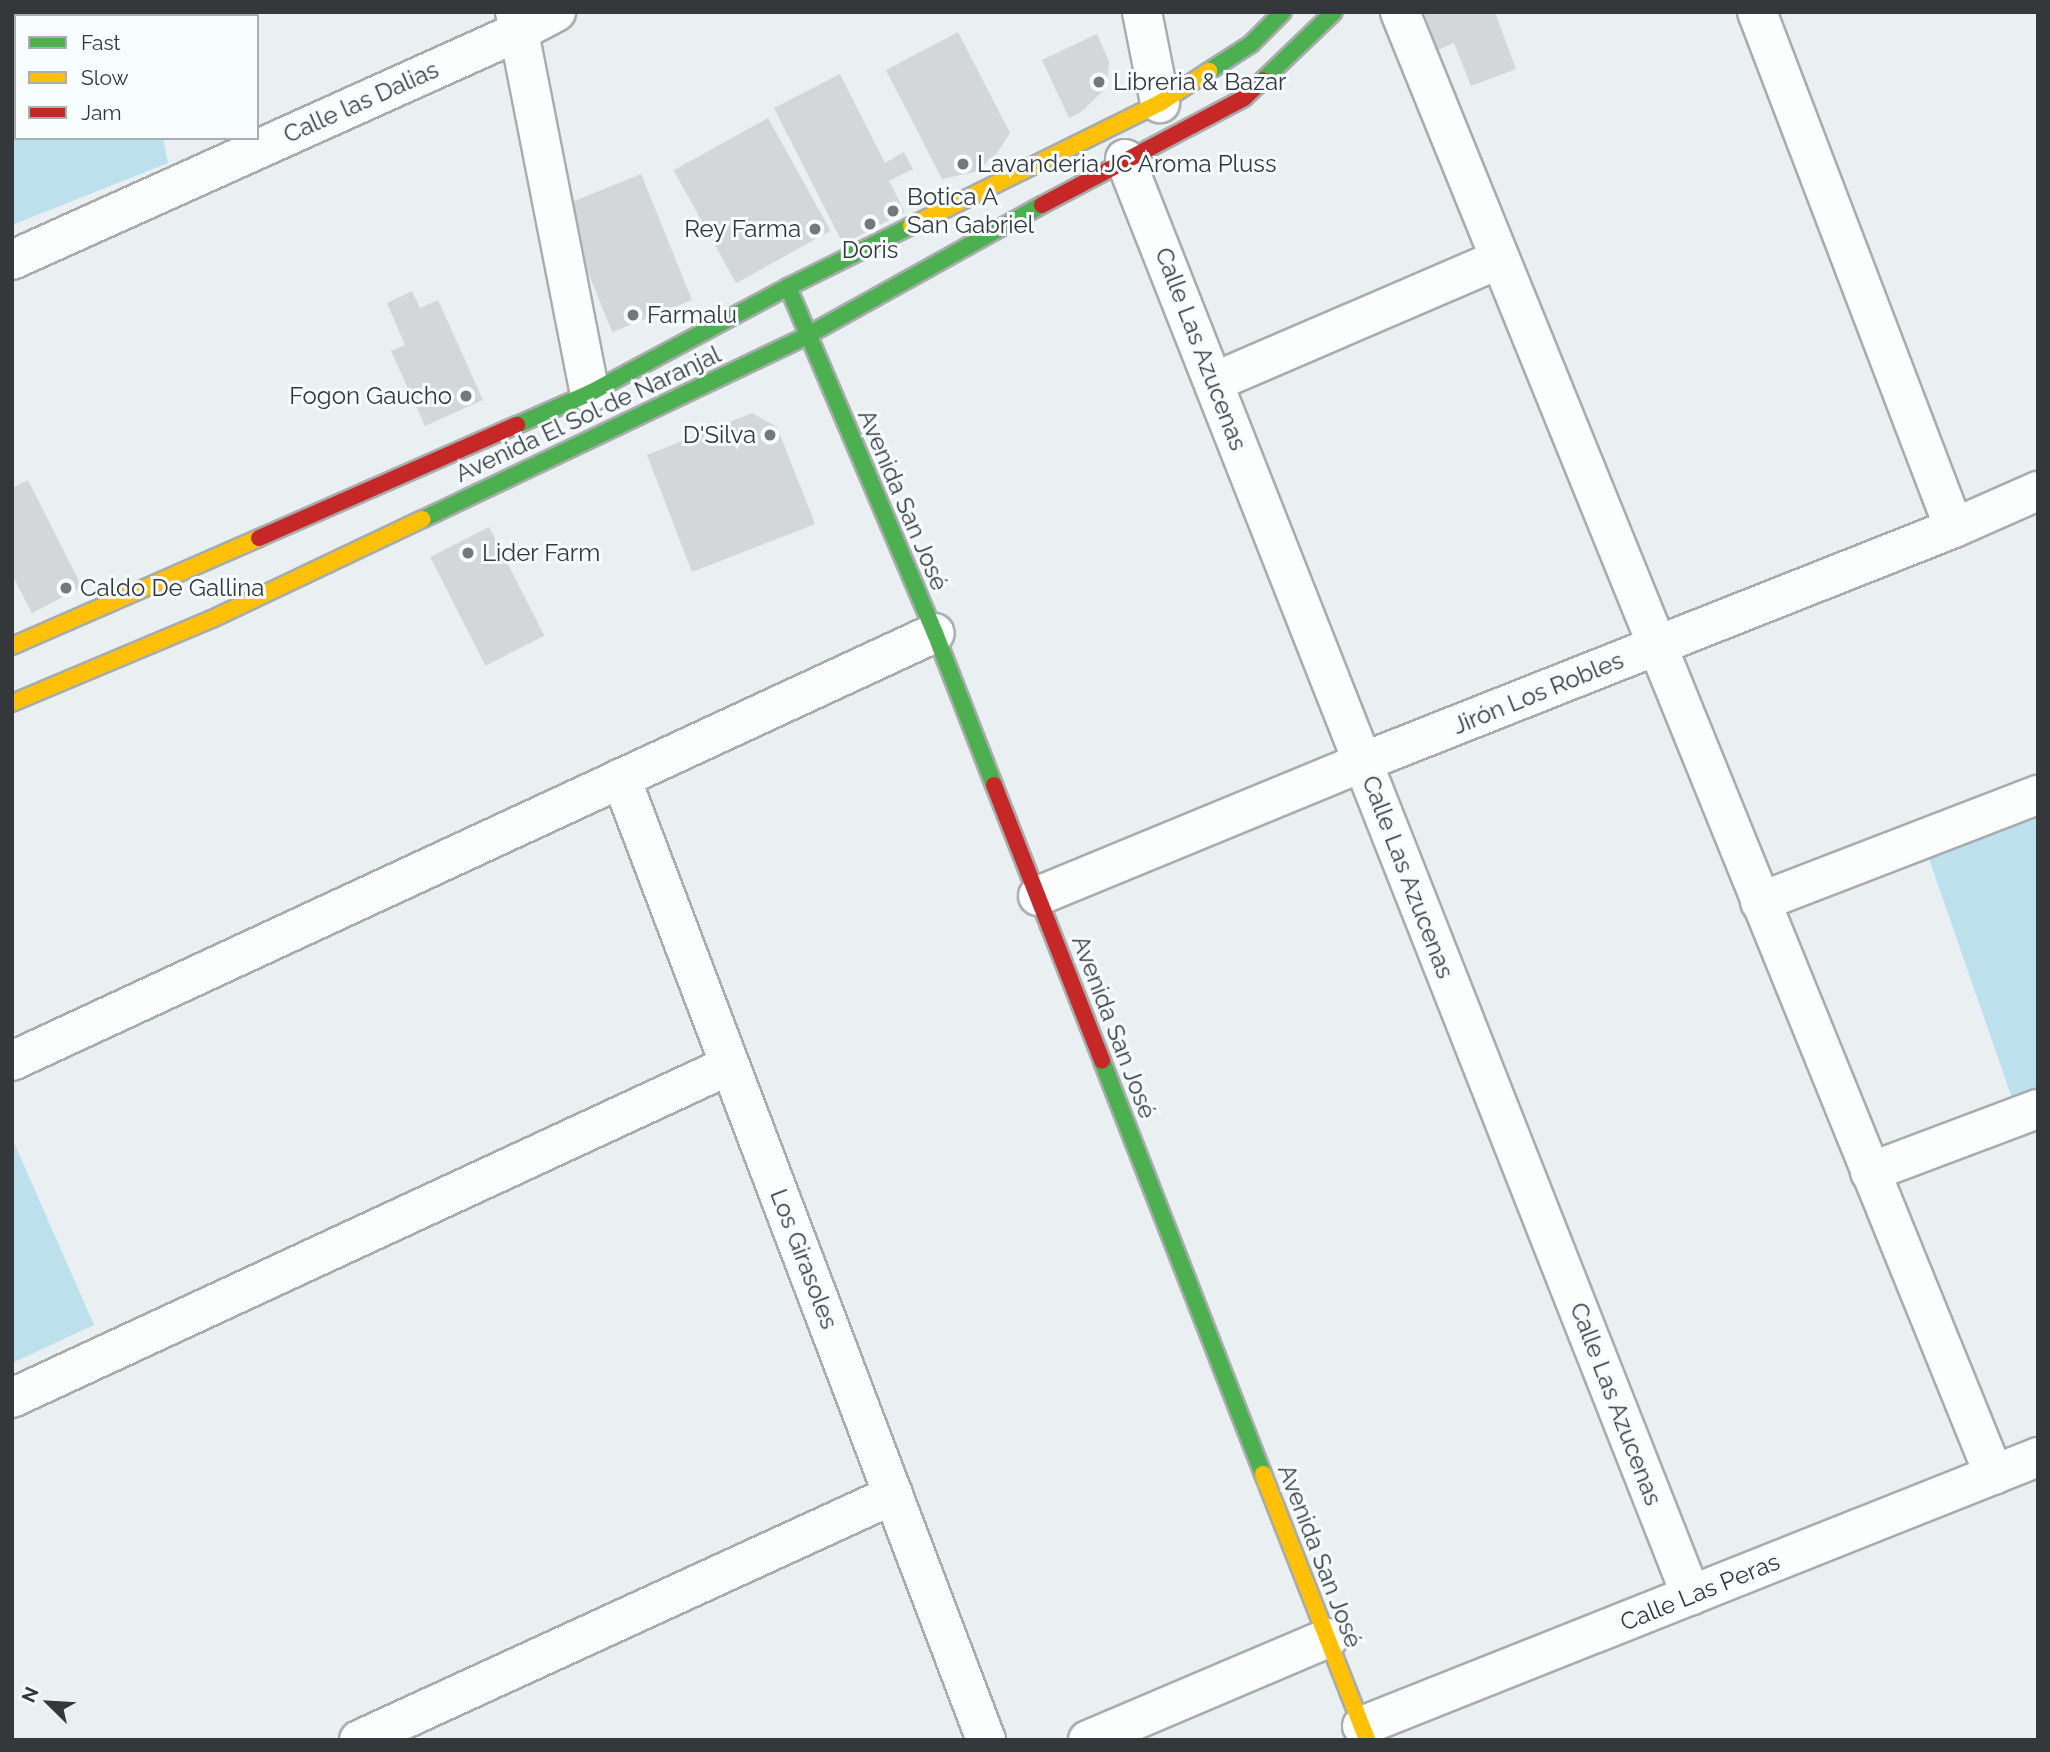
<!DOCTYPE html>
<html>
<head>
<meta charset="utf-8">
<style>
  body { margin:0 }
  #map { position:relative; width:2050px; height:1752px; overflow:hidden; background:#eaeff1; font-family:Raleway,sans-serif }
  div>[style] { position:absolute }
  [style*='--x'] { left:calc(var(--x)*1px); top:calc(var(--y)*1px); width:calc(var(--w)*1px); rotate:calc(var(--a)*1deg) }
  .green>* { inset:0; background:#bde0ed }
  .building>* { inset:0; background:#d3d7d8; transform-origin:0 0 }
  .roads { filter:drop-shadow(2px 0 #a8acad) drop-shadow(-2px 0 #a8acad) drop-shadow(0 2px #a8acad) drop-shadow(0 -2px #a8acad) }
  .street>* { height:38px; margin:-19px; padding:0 19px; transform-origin:19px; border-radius:19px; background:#fcfdfd }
  .fast>* { height:16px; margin:-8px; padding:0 8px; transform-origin:8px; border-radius:8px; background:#4caf50 }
  .slow>* { height:16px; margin:-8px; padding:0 8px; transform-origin:8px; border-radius:8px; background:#ffc107 }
  .jam>* { height:16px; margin:-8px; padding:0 8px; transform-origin:8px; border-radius:8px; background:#c62828 }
  .dots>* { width:19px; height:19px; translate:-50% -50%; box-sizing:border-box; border:4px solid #f7fdff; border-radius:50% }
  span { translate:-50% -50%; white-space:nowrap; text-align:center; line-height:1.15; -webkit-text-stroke:6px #f7fdff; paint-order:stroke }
  .poi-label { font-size:24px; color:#35383a }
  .left { translate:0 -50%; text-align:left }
  .right { translate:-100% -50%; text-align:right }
  .street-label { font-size:24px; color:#35383a }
  .frame { position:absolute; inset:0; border:14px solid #35383a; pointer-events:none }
  .legend { position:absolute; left:14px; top:14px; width:245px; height:126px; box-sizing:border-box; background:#f7fdff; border:2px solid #a9aeb0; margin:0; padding:9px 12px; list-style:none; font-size:21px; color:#35383a }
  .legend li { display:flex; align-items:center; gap:14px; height:35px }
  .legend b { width:35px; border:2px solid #a9aeb0 }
  .north { position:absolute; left:14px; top:1668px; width:70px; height:70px; -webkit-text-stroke:5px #f7fdff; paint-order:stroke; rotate:294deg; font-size:19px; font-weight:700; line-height:28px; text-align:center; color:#35383a }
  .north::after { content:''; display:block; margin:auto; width:24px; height:32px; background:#35383a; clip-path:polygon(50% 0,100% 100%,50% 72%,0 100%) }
</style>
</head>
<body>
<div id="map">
  <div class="green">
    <div style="clip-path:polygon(12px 12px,142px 12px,142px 16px,16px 16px,16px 138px,163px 138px,168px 163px,12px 225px)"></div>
    <div style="clip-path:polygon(2038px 811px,2038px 1089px,2012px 1098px,1927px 853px)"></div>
    <div style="clip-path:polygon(12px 1138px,94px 1325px,12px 1363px)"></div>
  </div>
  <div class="building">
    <div style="clip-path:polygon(1424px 12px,1495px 12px,1516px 69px,1471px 86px,1454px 43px,1438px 50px)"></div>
    <div style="clip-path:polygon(958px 32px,1010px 133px,997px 153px,975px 172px,942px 179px,886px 70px)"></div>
    <div style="clip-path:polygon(1097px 34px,1109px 61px,1107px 87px,1081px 112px,1069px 118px,1042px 60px)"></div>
    <div style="clip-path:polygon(840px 74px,885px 163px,904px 152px,913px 169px,889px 181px,905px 212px,843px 244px,774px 108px)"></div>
    <div style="left:768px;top:118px;width:129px;height:108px;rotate:61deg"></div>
    <div style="left:641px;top:174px;width:136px;height:86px;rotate:68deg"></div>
    <div style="clip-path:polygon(412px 291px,420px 308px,438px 300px,483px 400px,425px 426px,391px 351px,405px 345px,387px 303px)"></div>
    <div style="clip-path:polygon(752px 413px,777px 427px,815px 524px,692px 572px,647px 455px)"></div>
    <div style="clip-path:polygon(28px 480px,82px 587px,32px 613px,12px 575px,12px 488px)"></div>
    <div style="left:489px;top:527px;width:122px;height:66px;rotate:63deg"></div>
  </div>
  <div class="roads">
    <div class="street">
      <div style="--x:192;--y:12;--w:4;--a:76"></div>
      <div style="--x:515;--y:12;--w:388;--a:78.9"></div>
      <div style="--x:1142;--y:12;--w:93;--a:78.8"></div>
      <div style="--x:1400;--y:12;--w:1579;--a:67.9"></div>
      <div style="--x:1757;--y:12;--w:552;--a:69.1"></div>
      <div style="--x:1125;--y:159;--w:1544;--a:68.49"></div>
      <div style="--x:12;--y:260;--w:555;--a:-24.26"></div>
      <div style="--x:518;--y:32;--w:43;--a:-27.8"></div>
      <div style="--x:1214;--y:382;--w:311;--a:-23.3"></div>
      <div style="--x:621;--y:778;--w:1029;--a:69.22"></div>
      <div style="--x:1038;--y:896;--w:352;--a:-22.4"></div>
      <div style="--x:1363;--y:762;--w:636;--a:-21.6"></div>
      <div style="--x:1954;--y:528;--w:92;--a:-23.8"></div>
      <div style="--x:1760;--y:902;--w:298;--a:-21.1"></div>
      <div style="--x:12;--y:1061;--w:1017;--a:-24.88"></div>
      <div style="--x:1870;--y:1172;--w:179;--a:-20.6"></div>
      <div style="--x:12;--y:1398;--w:791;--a:-24.88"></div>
      <div style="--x:1362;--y:1726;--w:728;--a:-21.7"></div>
      <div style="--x:359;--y:1740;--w:588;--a:-24.65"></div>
      <div style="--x:1088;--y:1740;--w:261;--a:-23"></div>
    </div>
    <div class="fast">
      <div style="--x:1209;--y:71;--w:50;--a:-32.7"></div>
      <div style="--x:1251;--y:44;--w:45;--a:-45"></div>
      <div style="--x:1263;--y:80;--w:98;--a:-43.8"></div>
      <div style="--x:788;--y:287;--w:376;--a:67"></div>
      <div style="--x:935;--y:633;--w:163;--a:68.8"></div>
      <div style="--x:517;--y:425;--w:80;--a:-23.7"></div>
      <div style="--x:590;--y:393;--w:225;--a:-28.2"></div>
      <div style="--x:788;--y:287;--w:137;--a:-26.4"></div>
      <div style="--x:423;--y:519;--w:427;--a:-25.5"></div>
      <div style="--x:808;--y:335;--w:268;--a:-29.1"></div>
      <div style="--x:1102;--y:1061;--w:443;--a:68.7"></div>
    </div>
    <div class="slow">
      <div style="--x:911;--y:226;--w:278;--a:-26.3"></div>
      <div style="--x:1160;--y:103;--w:59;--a:-33.1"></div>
      <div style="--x:12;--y:646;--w:270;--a:-23.6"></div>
      <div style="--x:12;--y:703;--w:217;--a:-22.8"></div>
      <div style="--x:212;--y:619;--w:233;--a:-25.4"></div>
      <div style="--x:1263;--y:1474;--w:286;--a:68.6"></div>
    </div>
    <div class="jam">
      <div style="--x:1042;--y:205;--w:229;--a:-27.9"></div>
      <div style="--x:1244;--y:98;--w:26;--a:-43"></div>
      <div style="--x:259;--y:538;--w:282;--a:-23.7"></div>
      <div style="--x:994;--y:785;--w:296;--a:68.6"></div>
    </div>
  </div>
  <div class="dots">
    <div style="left:1099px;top:82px;background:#74787a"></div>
    <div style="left:963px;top:164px;background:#74787a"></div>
    <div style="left:893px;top:211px;background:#74787a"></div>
    <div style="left:870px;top:224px;background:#74787a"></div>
    <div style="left:815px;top:229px;background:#74787a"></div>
    <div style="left:633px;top:315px;background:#74787a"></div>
    <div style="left:466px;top:396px;background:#74787a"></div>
    <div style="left:770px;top:435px;background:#74787a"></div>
    <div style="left:468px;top:553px;background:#74787a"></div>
    <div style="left:66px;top:588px;background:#74787a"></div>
  </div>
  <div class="poi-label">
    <span class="left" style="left:1113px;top:82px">Libreria &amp; Bazar</span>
    <span class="left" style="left:977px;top:164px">Lavanderia JC Aroma Pluss</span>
    <span class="left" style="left:907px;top:211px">Botica A<br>San Gabriel</span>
    <span class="right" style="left:801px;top:229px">Rey Farma</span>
    <span style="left:870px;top:250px">Doris</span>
    <span class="left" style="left:647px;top:315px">Farmalu</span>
    <span class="right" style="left:452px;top:396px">Fogon Gaucho</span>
    <span class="right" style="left:756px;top:435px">D'Silva</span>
    <span class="left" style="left:482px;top:553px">Lider Farm</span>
    <span class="left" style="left:80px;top:588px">Caldo De Gallina</span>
  </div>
  <div class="street-label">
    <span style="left:361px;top:102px;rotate:-24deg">Calle las Dalias</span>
    <span style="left:1201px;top:349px;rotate:69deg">Calle Las Azucenas</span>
    <span style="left:588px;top:414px;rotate:-25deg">Avenida El Sol de Naranjal</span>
    <span style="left:903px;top:500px;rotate:67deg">Avenida San José</span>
    <span style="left:1538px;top:693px;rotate:-22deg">Jirón Los Robles</span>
    <span style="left:1408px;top:877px;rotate:69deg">Calle Las Azucenas</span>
    <span style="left:1114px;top:1027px;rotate:69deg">Avenida San José</span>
    <span style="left:804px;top:1259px;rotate:69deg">Los Girasoles</span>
    <span style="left:1616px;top:1404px;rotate:69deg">Calle Las Azucenas</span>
    <span style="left:1320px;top:1556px;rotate:69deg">Avenida San José</span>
    <span style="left:1700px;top:1592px;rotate:-22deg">Calle Las Peras</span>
  </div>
  <div class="frame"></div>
  <ul class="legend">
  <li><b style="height:9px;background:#4caf50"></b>Fast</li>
  <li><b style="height:9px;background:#ffc107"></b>Slow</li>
  <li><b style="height:9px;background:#c62828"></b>Jam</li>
  </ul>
  <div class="north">N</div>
</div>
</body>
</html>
